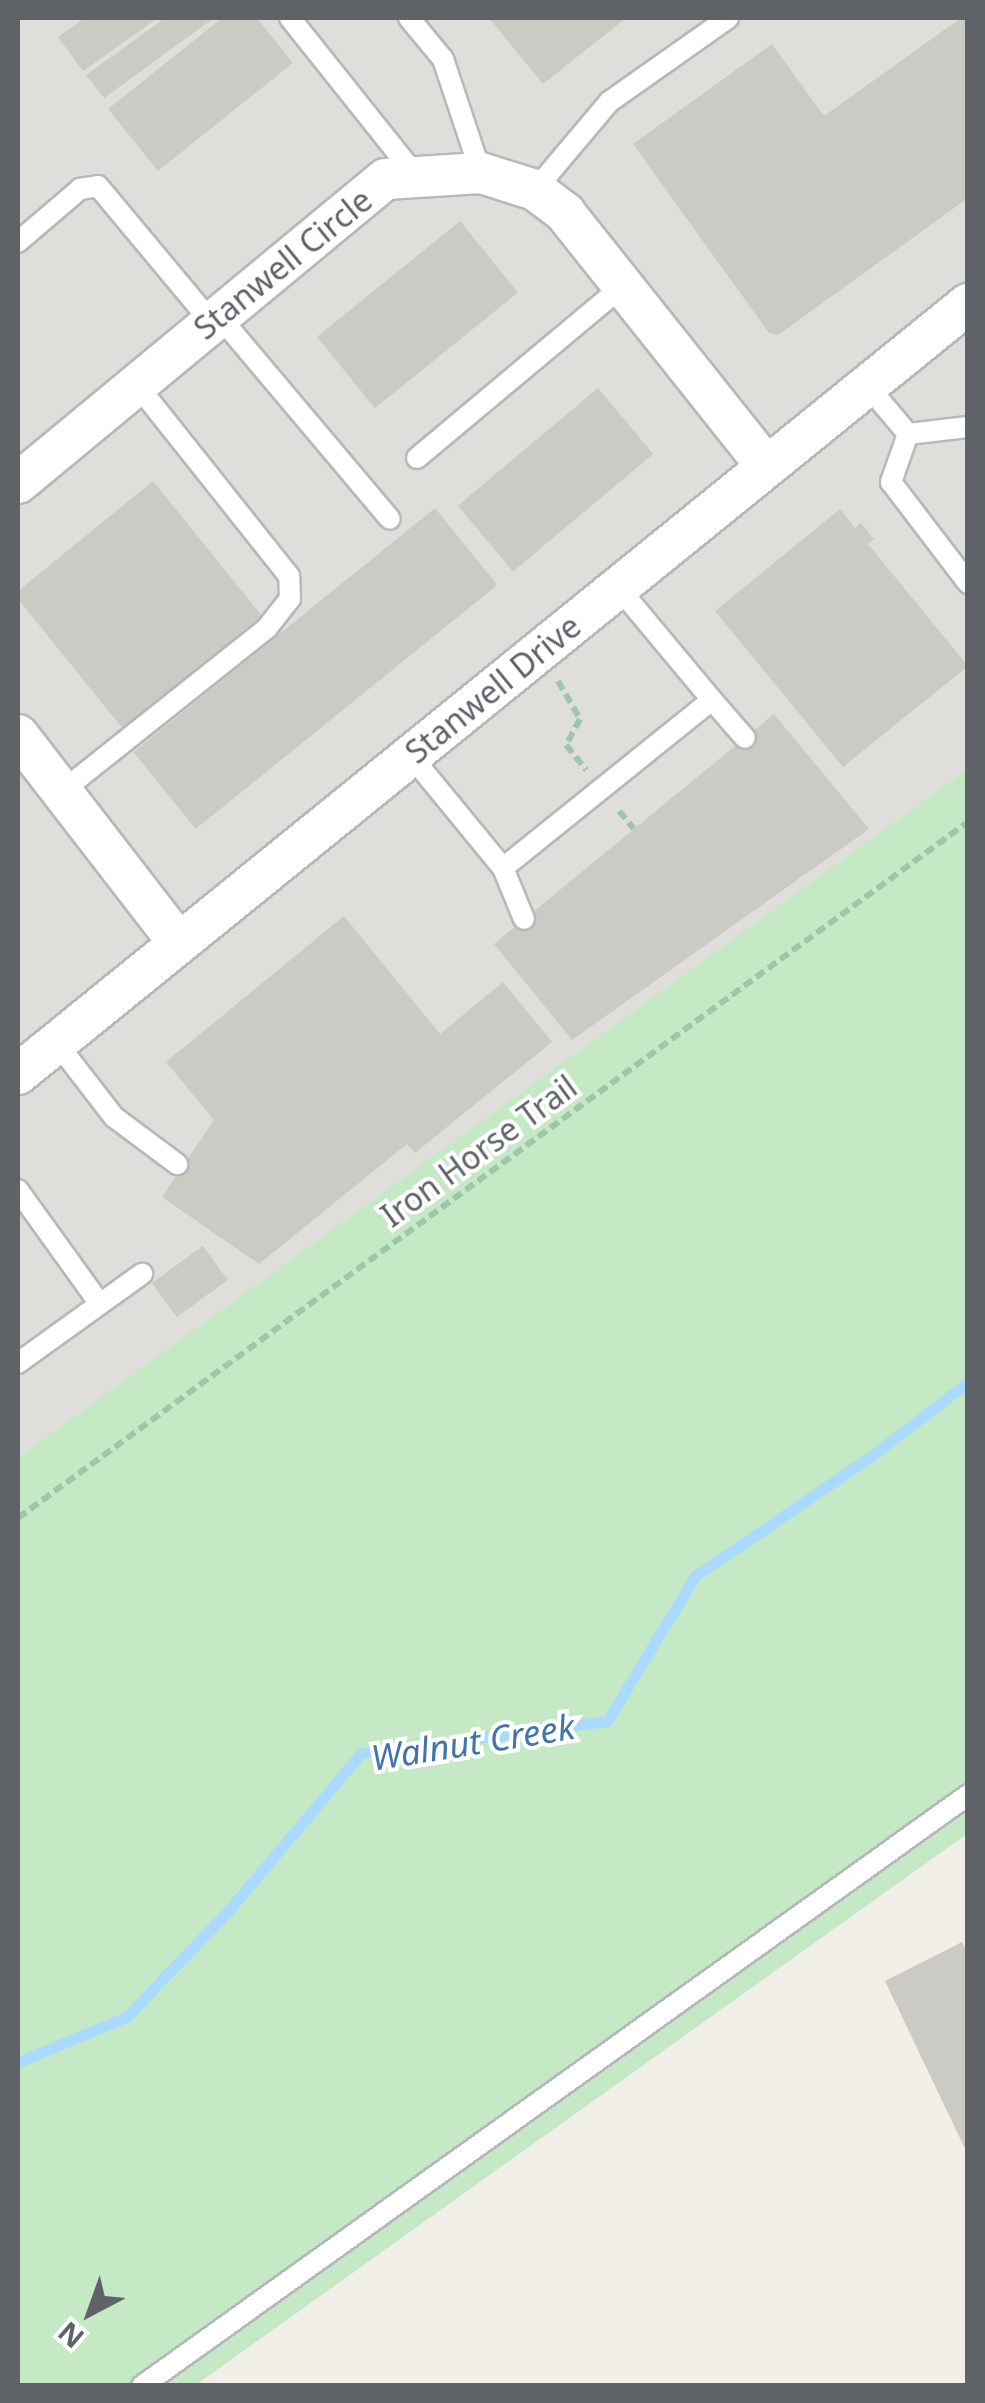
<!DOCTYPE html>
<html>
<head>
<meta charset="utf-8">
<style>
  body { margin:0 }
  #map { position:relative; width:985px; height:2403px; overflow:hidden; background:#f1efe8; font-family:"Noto Sans",sans-serif }
  div>[style] { position:absolute }
  [style*='--x'] { left:calc(var(--x)*1px); top:calc(var(--y)*1px); width:calc(var(--w)*1px); rotate:calc(var(--a)*1deg) }
  .industrial>* { inset:0; background:#e0deda }
  .green>* { inset:0; background:#c5e8c5 }
  .stream>* { height:11px; margin:-5.5px; padding:0 5.5px; transform-origin:5.5px; border-radius:5.5px; background:#aadaff }
  .building>* { inset:0; background:#cccac5; transform-origin:0 0 }
  .path>* { height:6px; margin-top:-3px; transform-origin:0; background:repeating-linear-gradient(90deg,#9cc7a9 0 10px,transparent 0 15px) }
  .roads { filter:drop-shadow(2px 0 #b5b8bc) drop-shadow(-2px 0 #b5b8bc) drop-shadow(0 2px #b5b8bc) drop-shadow(0 -2px #b5b8bc) }
  .service>* { height:20px; margin:-10px; padding:0 10px; transform-origin:10px; border-radius:10px; background:#fff }
  .minor>* { height:40px; margin:-20px; padding:0 20px; transform-origin:20px; border-radius:20px; background:#fff }
  span { translate:-50% -50%; white-space:nowrap; text-align:center; line-height:1.15; -webkit-text-stroke:8px #fff; paint-order:stroke }
  .street-label { font-size:32px; color:#5f6368 }
  .water-label { font-size:35px; color:#4174aa; font-style:italic }
  .frame { position:absolute; inset:0; border:20px solid #5f6368; pointer-events:none }
  .north { position:absolute; left:40px; top:2263px; width:100px; height:100px; -webkit-text-stroke:8px #fff; paint-order:stroke; rotate:221deg; font-size:28px; font-weight:700; line-height:40px; text-align:center; color:#5f6368 }
  .north::after { content:''; display:block; margin:auto; width:35px; height:45px; background:#5f6368; clip-path:polygon(50% 0,100% 100%,50% 72%,0 100%) }
</style>
</head>
<body>
<div id="map">
  <div class="industrial">
    <div style="clip-path:polygon(18px 18px,967px 18px,967px 769px,18px 1457px)"></div>
  </div>
  <div class="green">
    <div style="clip-path:polygon(967px 769px,967px 1834px,196px 2385px,18px 2385px,18px 1457px)"></div>
  </div>
  <div class="stream">
    <div style="--x:18;--y:2062;--w:117;--a:-22.6"></div>
    <div style="--x:126;--y:2017;--w:149;--a:-46.1"></div>
    <div style="--x:229;--y:1910;--w:205;--a:-49.9"></div>
    <div style="--x:361;--y:1753;--w:248;--a:-7.4"></div>
    <div style="--x:607;--y:1721;--w:170;--a:-58.7"></div>
    <div style="--x:695;--y:1576;--w:212;--a:-34.2"></div>
    <div style="--x:870;--y:1457;--w:123;--a:-37.4"></div>
  </div>
  <div class="building">
    <div style="clip-path:polygon(85px 18px,158px 18px,83px 71px,58px 37px)"></div>
    <div style="clip-path:polygon(165px 18px,214px 18px,104px 98px,86px 75px)"></div>
    <div style="clip-path:polygon(222px 18px,257px 18px,293px 63px,158px 171px,108px 109px)"></div>
    <div style="clip-path:polygon(489px 18px,626px 18px,543px 84px)"></div>
    <div style="clip-path:polygon(961px 18px,968px 18px,968px 198px,778px 335px,769px 333px,633px 144px,772px 44px,824px 116px)"></div>
    <div style="left:460px;top:221px;width:92px;height:184px;rotate:51deg"></div>
    <div style="left:598px;top:388px;width:86px;height:183px;rotate:50deg"></div>
    <div style="clip-path:polygon(153px 481px,262px 616px,123px 729px,18px 599px,18px 591px)"></div>
    <div style="left:435px;top:508px;width:99px;height:388px;rotate:51deg"></div>
    <div style="clip-path:polygon(840px 509px,855px 528px,861px 523px,874px 539px,868px 544px,968px 666px,843px 767px,715px 611px)"></div>
    <div style="clip-path:polygon(774px 714px,869px 829px,572px 1040px,494px 944px)"></div>
    <div style="clip-path:polygon(344px 916px,440px 1034px,503px 982px,552px 1042px,415px 1153px,407px 1144px,259px 1264px,162px 1197px,214px 1120px,166px 1062px)"></div>
    <div style="left:203px;top:1246px;width:42px;height:63px;rotate:54deg"></div>
    <div style="clip-path:polygon(962px 1942px,968px 1954px,968px 2155px,885px 1981px)"></div>
  </div>
  <div class="path">
    <div style="--x:558;--y:681;--w:44;--a:59.9"></div>
    <div style="--x:580;--y:719;--w:30;--a:118"></div>
    <div style="--x:566;--y:745;--w:32;--a:51"></div>
    <div style="--x:619;--y:811;--w:23;--a:50"></div>
    <div style="--x:18;--y:1518;--w:1178;--a:-36.23"></div>
  </div>
  <div class="roads">
    <div class="service">
      <div style="--x:290;--y:18;--w:203;--a:51.4"></div>
      <div style="--x:409;--y:18;--w:53;--a:50.3"></div>
      <div style="--x:443;--y:59;--w:120;--a:71.6"></div>
      <div style="--x:535;--y:190;--w:115;--a:-49.9"></div>
      <div style="--x:609;--y:102;--w:146;--a:-35.2"></div>
      <div style="--x:18;--y:242;--w:82;--a:-40.5"></div>
      <div style="--x:80;--y:189;--w:18;--a:-9"></div>
      <div style="--x:98;--y:186;--w:178;--a:50.2"></div>
      <div style="--x:219;--y:316;--w:265;--a:49.9"></div>
      <div style="--x:866;--y:384;--w:65;--a:50"></div>
      <div style="--x:908;--y:434;--w:51;--a:109.5"></div>
      <div style="--x:891;--y:482;--w:127;--a:52.7"></div>
      <div style="--x:908;--y:434;--w:60;--a:-6.7"></div>
      <div style="--x:417;--y:458;--w:271;--a:-39.9"></div>
      <div style="--x:712;--y:700;--w:50;--a:49"></div>
      <div style="--x:411;--y:756;--w:145;--a:50.6"></div>
      <div style="--x:503;--y:868;--w:268;--a:-38.8"></div>
      <div style="--x:712;--y:700;--w:147;--a:-129.8"></div>
      <div style="--x:61;--y:792;--w:263;--a:-38.5"></div>
      <div style="--x:267;--y:628;--w:37;--a:-52"></div>
      <div style="--x:290;--y:599;--w:23;--a:-92"></div>
      <div style="--x:289;--y:576;--w:244;--a:-128.5"></div>
      <div style="--x:503;--y:868;--w:55;--a:67.6"></div>
      <div style="--x:56;--y:1042;--w:95;--a:52.3"></div>
      <div style="--x:114;--y:1117;--w:79;--a:36.7"></div>
      <div style="--x:18;--y:1190;--w:140;--a:54.3"></div>
      <div style="--x:18;--y:1363;--w:153;--a:-35.7"></div>
      <div style="--x:142;--y:2386;--w:1016;--a:-35.58"></div>
    </div>
    <div class="minor">
      <div style="--x:18;--y:483;--w:477;--a:-39.6"></div>
      <div style="--x:386;--y:179;--w:95;--a:-3.6"></div>
      <div style="--x:481;--y:173;--w:57;--a:17.5"></div>
      <div style="--x:535;--y:190;--w:38;--a:37"></div>
      <div style="--x:565;--y:213;--w:321;--a:51.5"></div>
      <div style="--x:18;--y:735;--w:260;--a:52.3"></div>
      <div style="--x:18;--y:1074;--w:1223;--a:-39.03"></div>
    </div>
  </div>
  <div class="street-label">
    <span style="left:283px;top:264px;rotate:-39deg">Stanwell Circle</span>
    <span style="left:493px;top:689px;rotate:-39deg">Stanwell Drive</span>
    <span style="left:479px;top:1151px;rotate:-36deg">Iron Horse Trail</span>
  </div>
  <div class="water-label">
    <span style="left:473px;top:1742px;rotate:-9deg">Walnut Creek</span>
  </div>
  <div class="frame"></div>
  <div class="north">N</div>
</div>
</body>
</html>
